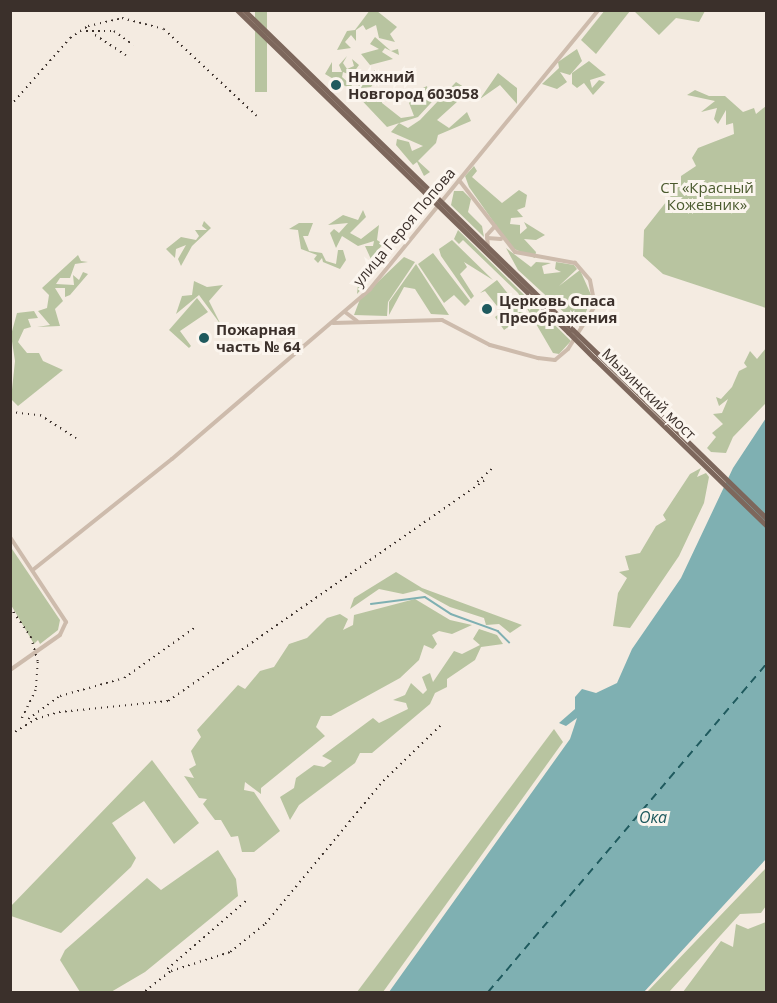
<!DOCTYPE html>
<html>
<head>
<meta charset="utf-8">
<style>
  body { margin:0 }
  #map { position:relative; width:777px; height:1003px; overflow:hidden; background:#f4ebe1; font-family:"Open Sans",sans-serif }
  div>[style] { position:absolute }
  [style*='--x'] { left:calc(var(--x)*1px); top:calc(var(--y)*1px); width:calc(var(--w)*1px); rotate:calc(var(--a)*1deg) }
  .green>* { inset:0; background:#b8c4a0; transform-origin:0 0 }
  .water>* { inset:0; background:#7fb0b2 }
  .stream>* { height:1.5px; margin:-0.75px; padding:0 0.75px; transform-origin:0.75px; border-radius:0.75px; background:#7fb0b2 }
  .ferry>* { height:1.5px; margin-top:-0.75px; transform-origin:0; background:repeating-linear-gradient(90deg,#1f5a5e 0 8px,transparent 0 14px) }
  .tertiary>* { height:4px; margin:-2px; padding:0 2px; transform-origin:2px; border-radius:2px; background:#cdbbac }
  .primary>* { height:5px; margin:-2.5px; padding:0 2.5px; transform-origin:2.5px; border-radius:2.5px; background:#7d675c }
  .rail>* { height:1.5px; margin-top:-0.75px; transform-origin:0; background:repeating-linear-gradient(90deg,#3b302b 0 1.5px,transparent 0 6px) }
  .primary-bridge>* { height:5px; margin:-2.5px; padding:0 2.5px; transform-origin:2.5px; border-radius:2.5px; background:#7d675c }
  .dots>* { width:16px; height:16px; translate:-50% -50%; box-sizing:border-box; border:3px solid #fbf5ee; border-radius:50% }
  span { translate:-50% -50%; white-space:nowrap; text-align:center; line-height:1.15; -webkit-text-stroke:6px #fbf5ee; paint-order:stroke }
  .poi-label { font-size:15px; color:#3b302b; font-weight:700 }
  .left { translate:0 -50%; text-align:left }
  .park-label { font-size:15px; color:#4a5a2e }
  .street-label { font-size:15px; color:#3b302b }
  .water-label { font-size:16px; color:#1f5a5e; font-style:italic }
  .frame { position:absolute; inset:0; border:12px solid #3b302b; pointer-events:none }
</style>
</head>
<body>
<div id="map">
  <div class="green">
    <div style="clip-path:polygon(370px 10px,377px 11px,397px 27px,390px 34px,395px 42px,379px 38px,376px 25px,366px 30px,363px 25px,356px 30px,356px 41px,351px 35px,345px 42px,351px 48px,337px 50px,347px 31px,355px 30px)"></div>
    <div style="clip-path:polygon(605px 10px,630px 11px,596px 54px,581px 40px)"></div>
    <div style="left:255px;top:11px;width:12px;height:81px"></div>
    <div style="clip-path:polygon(705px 11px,699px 22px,676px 18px,659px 35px,634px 11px)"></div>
    <div style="clip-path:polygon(375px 37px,391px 51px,398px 49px,399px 55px,385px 48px,382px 52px,393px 59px,370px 65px,361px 54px,379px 49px,370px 44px)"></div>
    <div style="clip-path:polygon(577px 49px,582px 61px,570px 75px,560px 72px,567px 82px,557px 89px,542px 84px,559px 68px,558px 62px)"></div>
    <div style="clip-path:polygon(347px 56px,343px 63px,347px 69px,354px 66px,352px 59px,359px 65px,354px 72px,363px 80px,374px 82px,374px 70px,379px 75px,371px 87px,361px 88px,348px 74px,343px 72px,342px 77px,359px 92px,381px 94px,382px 103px,401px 118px,414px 116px,409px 103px,423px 88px,427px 86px,429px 96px,437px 88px,441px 92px,418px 117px,387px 127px,352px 90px,325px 74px,332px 62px,332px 72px,342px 72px,339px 65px)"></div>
    <div style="clip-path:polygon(589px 61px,606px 75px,590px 80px,592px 88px,599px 80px,605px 82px,593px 95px,584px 83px,577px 88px,572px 84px,572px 73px)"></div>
    <div style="clip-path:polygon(498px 73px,517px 88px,517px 104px,500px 85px,480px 99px)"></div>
    <div style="clip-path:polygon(456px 82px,478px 96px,458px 101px,437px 120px,449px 128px,467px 112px,471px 121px,438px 135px,436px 143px,418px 161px,430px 172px,424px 176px,417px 162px,413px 165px,396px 145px,397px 139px,409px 142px,412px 151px,423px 146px,391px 132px,399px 123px,408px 128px,420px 120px)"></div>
    <div style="clip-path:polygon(695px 90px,709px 96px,725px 96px,743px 112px,754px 108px,756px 114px,766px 106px,766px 308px,663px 274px,643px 256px,644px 230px,681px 183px,681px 176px,696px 166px,692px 158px,698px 148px,734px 134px,733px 123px,726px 125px,726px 110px,718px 124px,714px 119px,717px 108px,701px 112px,715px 101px,687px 95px)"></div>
    <div style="clip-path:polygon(474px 166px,477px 171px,472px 177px,502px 203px,519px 190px,527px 195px,525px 207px,517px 210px,523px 217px,511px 218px,510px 224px,520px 225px,520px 234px,527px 228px,524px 222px,545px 235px,536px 240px,524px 239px,536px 252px,535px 258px,512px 248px,469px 187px,465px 176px)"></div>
    <div style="clip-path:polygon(454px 191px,463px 191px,471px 199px,468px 212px,482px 226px,484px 237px,451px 205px)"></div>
    <div style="clip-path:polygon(363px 210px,366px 217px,350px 233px,361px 239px,379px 225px,377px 240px,383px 244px,374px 255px,383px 265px,357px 294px,358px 284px,374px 266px,365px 246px,373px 246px,374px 241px,358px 246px,342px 236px,336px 248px,330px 233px,334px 229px,339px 233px,348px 223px,328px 225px,343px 215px,358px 220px)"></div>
    <div style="clip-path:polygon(204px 221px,211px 228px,192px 246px,181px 266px,178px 259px,186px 245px,176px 249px,175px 258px,166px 249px,181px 237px,196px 240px,199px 236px,195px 230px,207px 230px,202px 226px)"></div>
    <div style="clip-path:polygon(299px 223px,313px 223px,308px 236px,303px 236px,309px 251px,322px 253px,326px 261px,336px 264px,338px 250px,343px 250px,346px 260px,340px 269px,323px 262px,322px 258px,318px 263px,314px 259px,317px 255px,301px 249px,298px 230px,289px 229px)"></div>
    <div style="clip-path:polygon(458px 230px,571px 341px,559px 354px,553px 353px,518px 293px,463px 240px,459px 244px,454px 239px)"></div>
    <div style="clip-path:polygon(452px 240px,493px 280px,464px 262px,467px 267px,460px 274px,474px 296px,471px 299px,441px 256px,439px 249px)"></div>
    <div style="clip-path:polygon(506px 248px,531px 267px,536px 262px,551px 263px,542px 266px,544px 274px,561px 272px,555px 269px,556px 262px,574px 265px,577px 269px,559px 286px,580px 270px,592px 297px,580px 327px,518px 270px)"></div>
    <div style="clip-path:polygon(433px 253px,470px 301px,465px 306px,454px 295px,444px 303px,418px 264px)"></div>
    <div style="clip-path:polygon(78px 255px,81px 261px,88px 262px,75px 264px,70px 278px,60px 278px,56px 284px,74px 285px,73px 275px,79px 280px,83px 272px,88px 274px,70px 295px,65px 297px,65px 288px,55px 288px,63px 301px,55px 309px,60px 326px,37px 327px,50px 325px,38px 311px,47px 308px,49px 295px,42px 288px)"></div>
    <div style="clip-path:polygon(404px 257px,415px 262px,388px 302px,387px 316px,354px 315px,360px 299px)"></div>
    <div style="clip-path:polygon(416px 264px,449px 315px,431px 314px,415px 289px,404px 287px,389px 315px,389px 302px)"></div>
    <div style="clip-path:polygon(497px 280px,525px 315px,504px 330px,495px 317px,511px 305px,507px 299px,497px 306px,485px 291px,480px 293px)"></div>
    <div style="clip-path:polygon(194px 281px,207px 287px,223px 285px,209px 301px,221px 325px,199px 295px,176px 314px,182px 296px,192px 295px)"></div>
    <div style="clip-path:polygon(197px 298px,208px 312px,180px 331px,191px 346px,189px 348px,169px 330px)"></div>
    <div style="clip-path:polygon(34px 311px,38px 318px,28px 319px,31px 327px,24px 329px,18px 342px,27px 353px,39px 353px,43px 361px,63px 370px,18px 406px,11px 399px,15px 361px,11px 335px,17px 313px)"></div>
    <div style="clip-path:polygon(766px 348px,766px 403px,733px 437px,726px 453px,711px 452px,707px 448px,716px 437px,712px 433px,723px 424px,713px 414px,722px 413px,728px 399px,719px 406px,716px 397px,721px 399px,732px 387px,739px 371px,747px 367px,744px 363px,750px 351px,757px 359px)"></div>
    <div style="clip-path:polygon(701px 468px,697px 477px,706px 473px,709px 477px,704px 503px,679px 556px,630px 628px,613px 626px,618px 593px,627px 578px,619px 572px,629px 570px,625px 556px,640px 553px,656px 526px,666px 520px,663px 515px,690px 474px)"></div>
    <div style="clip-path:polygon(10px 546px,60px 620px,58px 630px,40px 644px,38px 640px,34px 644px,11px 605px)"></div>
    <div style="clip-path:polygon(396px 572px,422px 588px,522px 625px,510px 633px,499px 624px,486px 625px,484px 618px,450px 607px,419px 590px,403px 594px,379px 589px,350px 609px,354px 598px)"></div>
    <div style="clip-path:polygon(415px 599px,450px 620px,472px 625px,452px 634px,439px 631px,432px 635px,437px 644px,433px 649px,424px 645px,419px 660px,400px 678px,331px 716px,321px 716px,316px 727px,325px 736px,261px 788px,261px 794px,245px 782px,244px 790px,254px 792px,280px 831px,254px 852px,242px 852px,238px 836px,231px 837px,221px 820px,215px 820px,203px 804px,207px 799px,199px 798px,184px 776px,194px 778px,189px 769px,196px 765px,191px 751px,201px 737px,197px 730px,238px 685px,245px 689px,260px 671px,274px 667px,289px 644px,307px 638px,327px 618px,340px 614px,348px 619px,343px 630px,353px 625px,354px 615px)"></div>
    <div style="clip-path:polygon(479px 629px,497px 635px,503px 644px,481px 647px,475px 660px,447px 679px,447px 687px,435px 693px,430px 704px,372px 753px,360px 753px,355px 763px,299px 805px,290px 820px,280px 797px,294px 788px,296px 778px,314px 765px,324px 767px,332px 761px,322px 756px,373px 718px,379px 723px,408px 709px,406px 703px,393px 700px,405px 695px,411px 683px,423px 694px,427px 690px,422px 677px,430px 673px,433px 682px,454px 651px,462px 654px,480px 645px,473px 639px)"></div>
    <div style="clip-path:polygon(554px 729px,563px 742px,383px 992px,357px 992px)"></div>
    <div style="clip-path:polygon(152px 760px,199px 823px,174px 844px,144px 801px,112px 823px,136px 858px,131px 867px,61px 933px,11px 916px,11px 906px)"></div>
    <div style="clip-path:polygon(218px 850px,236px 879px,238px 896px,145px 972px,111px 992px,80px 992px,60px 960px,65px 950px,147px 878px,161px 890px)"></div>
    <div style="clip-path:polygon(766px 868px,766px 906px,761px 913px,740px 914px,669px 992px,647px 992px)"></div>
    <div style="clip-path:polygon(766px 917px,766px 992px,683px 992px,721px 941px,733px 947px,736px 924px,748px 929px,766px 922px)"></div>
  </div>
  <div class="water">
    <div style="clip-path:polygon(766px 418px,766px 859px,644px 992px,389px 992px,570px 739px,577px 718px,566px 726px,559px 723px,575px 709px,575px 697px,582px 689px,596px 693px,617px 683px,632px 649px,681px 578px,733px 468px)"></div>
  </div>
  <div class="stream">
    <div style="--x:371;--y:604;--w:54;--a:-7.4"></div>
    <div style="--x:425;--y:597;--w:31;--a:33"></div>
    <div style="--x:451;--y:614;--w:50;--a:19.9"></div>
    <div style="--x:498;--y:631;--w:16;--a:45"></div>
  </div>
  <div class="ferry">
    <div style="--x:488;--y:992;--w:430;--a:-49.7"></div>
  </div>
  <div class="tertiary">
    <div style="--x:487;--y:238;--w:14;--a:4"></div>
    <div style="--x:488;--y:247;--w:12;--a:-95"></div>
    <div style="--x:487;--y:235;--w:12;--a:-48"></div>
    <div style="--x:345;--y:312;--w:15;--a:37"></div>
    <div style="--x:333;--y:323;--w:109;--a:-1.6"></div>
    <div style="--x:442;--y:320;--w:54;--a:27.5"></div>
    <div style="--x:490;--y:345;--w:50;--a:15.2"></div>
    <div style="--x:538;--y:358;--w:17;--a:7"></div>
    <div style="--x:555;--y:360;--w:17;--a:-40"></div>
    <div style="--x:568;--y:349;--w:51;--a:-57.9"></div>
    <div style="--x:595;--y:306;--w:26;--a:-101"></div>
    <div style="--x:590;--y:280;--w:23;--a:-131"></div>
    <div style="--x:575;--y:263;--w:61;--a:-169.6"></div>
    <div style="--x:515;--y:252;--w:91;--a:-127.9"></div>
    <div style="--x:10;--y:537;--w:102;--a:56.6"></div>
    <div style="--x:66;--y:622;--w:14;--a:115"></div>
    <div style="--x:60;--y:635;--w:61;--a:145"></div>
    <div style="--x:34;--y:569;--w:176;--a:-38.6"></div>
    <div style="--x:172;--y:459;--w:261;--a:-40.6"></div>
    <div style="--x:370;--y:289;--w:360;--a:-50.7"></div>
  </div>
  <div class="primary">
    <div style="--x:237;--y:10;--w:462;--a:44.2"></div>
    <div style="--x:244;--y:10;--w:458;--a:44.2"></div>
    <div style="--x:598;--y:354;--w:235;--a:44.3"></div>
    <div style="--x:594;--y:358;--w:240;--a:44.2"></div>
  </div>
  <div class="rail">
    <div style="--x:86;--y:31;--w:28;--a:0"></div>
    <div style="--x:114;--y:31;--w:24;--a:36"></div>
    <div style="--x:95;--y:35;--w:37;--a:33"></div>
    <div style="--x:10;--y:106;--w:91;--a:-48.6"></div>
    <div style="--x:70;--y:38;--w:22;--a:-34"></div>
    <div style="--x:88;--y:26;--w:35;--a:-13"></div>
    <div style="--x:122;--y:18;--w:43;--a:14.7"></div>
    <div style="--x:164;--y:29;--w:127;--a:43.1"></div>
    <div style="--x:10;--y:412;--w:30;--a:6"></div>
    <div style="--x:40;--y:415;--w:43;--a:32.6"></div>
    <div style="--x:477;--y:482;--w:24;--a:-42"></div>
    <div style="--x:10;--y:607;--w:37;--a:55"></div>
    <div style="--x:31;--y:637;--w:26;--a:74"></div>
    <div style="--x:38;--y:662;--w:28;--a:94"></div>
    <div style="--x:36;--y:690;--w:32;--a:116"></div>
    <div style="--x:28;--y:719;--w:39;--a:-36"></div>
    <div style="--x:60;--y:696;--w:66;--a:-15.7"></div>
    <div style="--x:124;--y:678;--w:86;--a:-35.5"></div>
    <div style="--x:10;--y:735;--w:31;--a:-32"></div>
    <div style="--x:36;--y:719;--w:24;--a:-17"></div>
    <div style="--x:59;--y:712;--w:110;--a:-5.8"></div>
    <div style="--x:168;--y:701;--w:388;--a:-34.9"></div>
    <div style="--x:167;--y:969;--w:107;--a:-40.8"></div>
    <div style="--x:145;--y:991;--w:33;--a:-38"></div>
    <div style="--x:171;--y:971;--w:62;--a:-17.9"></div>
    <div style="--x:230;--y:952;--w:45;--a:-38.7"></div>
    <div style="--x:265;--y:924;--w:185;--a:-50.5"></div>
    <div style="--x:383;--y:781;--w:83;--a:-44"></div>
  </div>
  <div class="primary-bridge">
    <div style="--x:572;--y:329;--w:36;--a:44"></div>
    <div style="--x:568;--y:332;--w:37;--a:45"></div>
  </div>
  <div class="dots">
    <div style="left:336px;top:85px;background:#1f5a5e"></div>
    <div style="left:487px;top:309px;background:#1f5a5e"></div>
    <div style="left:204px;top:338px;background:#1f5a5e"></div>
  </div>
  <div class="poi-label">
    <span class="left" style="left:348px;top:85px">Нижний<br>Новгород 603058</span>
    <span class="left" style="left:499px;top:309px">Церковь Спаса<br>Преображения</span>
    <span class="left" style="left:216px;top:338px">Пожарная<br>часть № 64</span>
  </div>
  <div class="park-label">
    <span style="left:707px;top:196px">СТ «Красный<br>Кожевник»</span>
  </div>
  <div class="street-label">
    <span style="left:404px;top:227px;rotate:-50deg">улица Героя Попова</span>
    <span style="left:649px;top:394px;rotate:44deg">Мызинский мост</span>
  </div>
  <div class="water-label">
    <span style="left:653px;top:817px">Ока</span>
  </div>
  <div class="frame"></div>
</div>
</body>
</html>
